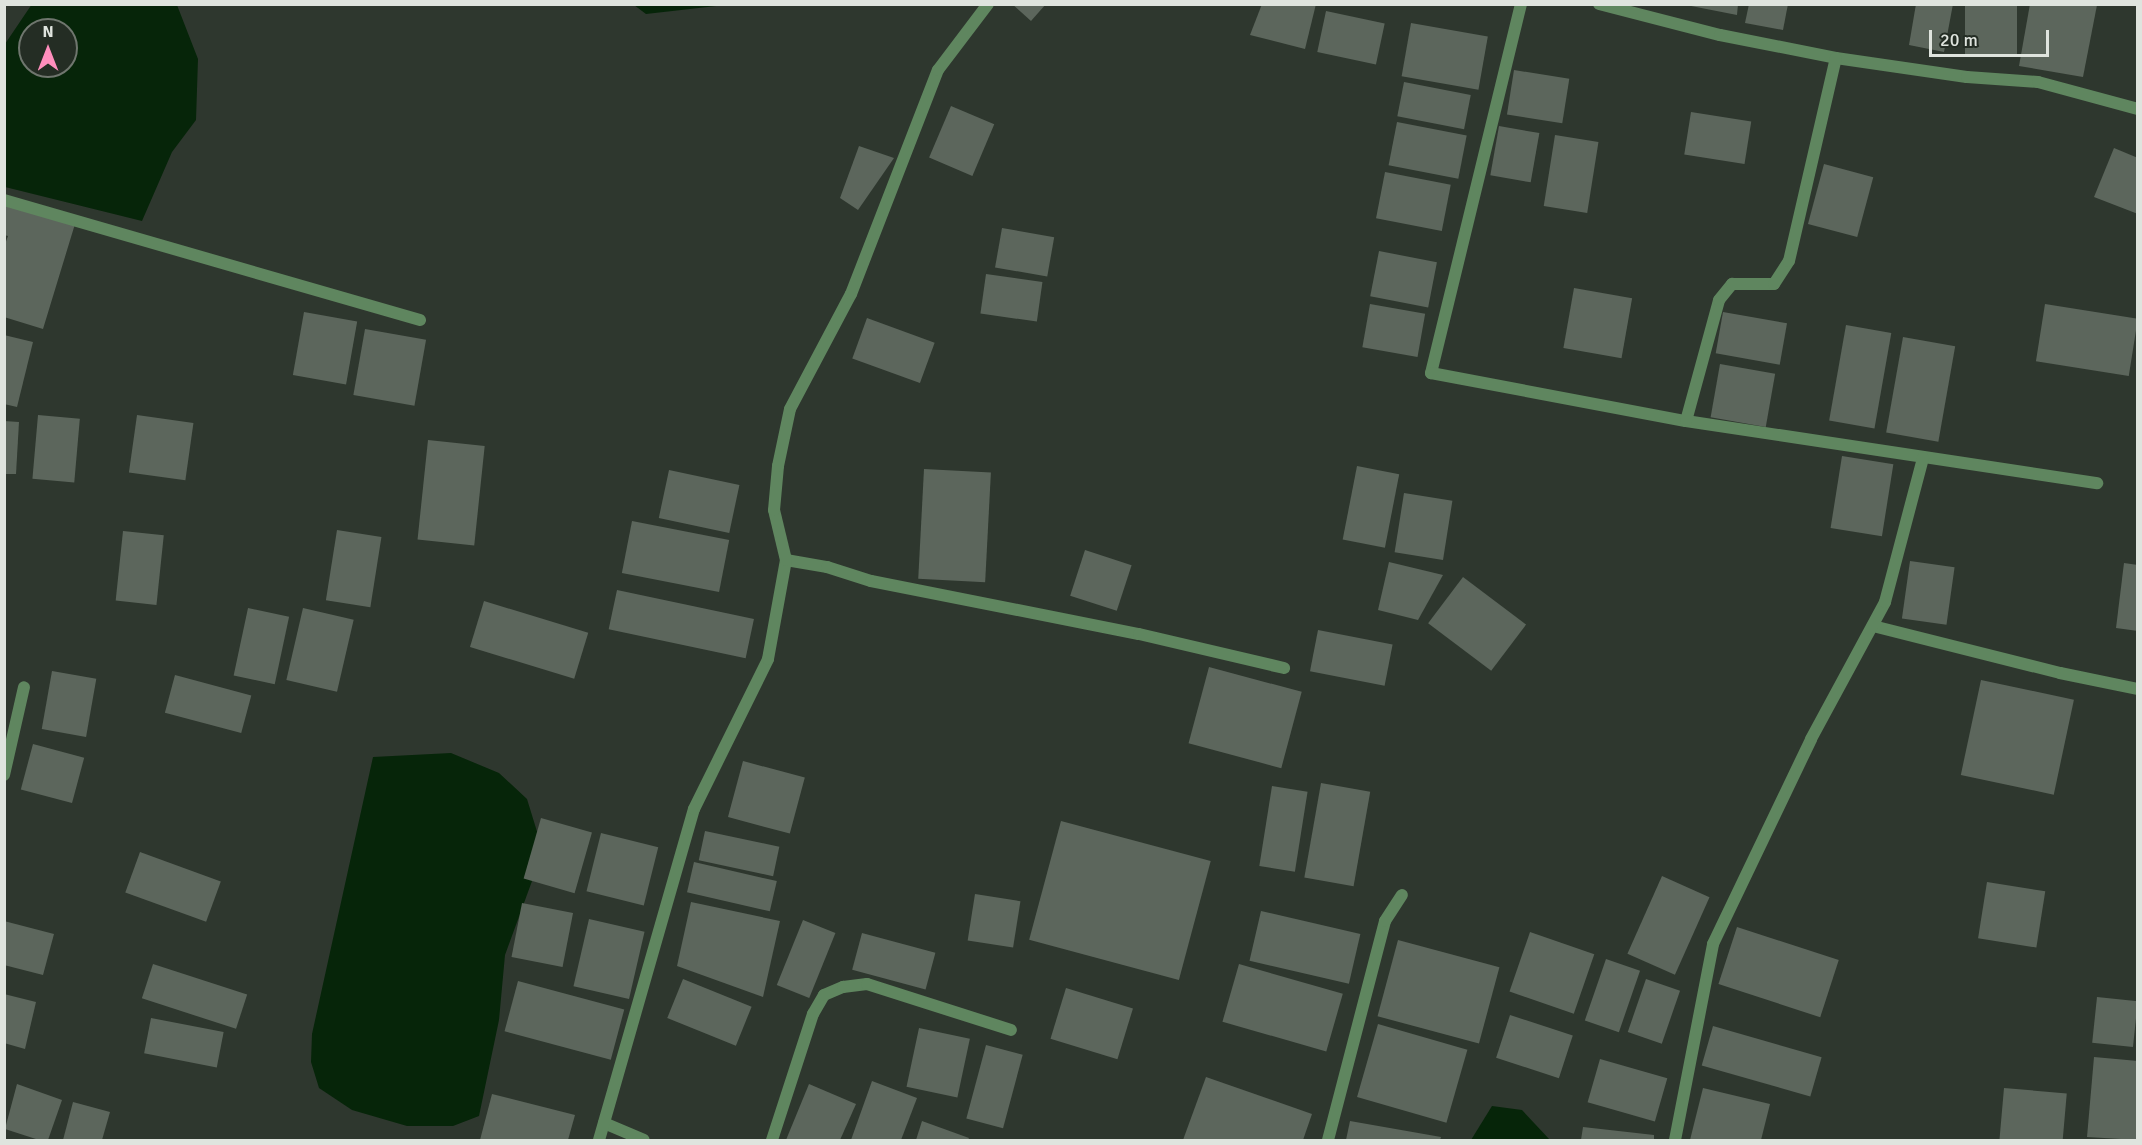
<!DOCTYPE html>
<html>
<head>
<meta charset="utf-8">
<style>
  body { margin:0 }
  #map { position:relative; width:2142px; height:1145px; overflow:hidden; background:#2e372e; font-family:Signika,sans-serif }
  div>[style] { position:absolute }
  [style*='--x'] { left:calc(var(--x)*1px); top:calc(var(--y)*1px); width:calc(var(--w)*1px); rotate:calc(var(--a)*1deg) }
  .water>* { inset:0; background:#062509 }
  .building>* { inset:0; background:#5c665c; transform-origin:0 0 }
  .street>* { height:12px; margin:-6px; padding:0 6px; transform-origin:6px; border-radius:6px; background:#5f865f }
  span { translate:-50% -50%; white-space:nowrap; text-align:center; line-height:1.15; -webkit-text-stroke:5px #242d24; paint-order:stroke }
  .frame { position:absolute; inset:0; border:6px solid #dfe4de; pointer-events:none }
  .north { position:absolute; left:18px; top:18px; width:60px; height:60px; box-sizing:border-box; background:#242d24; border:2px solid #6f766e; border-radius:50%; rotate:0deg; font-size:16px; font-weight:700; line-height:24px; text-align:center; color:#dfe4de }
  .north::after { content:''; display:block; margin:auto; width:21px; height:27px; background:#fe8ebc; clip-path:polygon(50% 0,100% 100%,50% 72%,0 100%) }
  .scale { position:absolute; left:1929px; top:30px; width:120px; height:27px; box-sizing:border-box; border:3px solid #dfe4de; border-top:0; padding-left:8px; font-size:18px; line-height:21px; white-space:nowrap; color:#dfe4de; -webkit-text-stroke:4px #242d24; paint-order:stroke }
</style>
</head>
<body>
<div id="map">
  <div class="water">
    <div style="clip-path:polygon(evenodd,32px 4px,177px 5px,198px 59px,196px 120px,172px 152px,142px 221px,5px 187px,5px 44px,32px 4px,30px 30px,66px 30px,66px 66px,30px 66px,30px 30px)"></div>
    <div style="clip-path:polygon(634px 5px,725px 4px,725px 5px,646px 14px)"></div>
    <div style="clip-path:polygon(451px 753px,499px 773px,527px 799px,543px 851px,505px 955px,499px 1020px,479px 1116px,453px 1126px,407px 1126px,352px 1110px,319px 1088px,311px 1062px,312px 1034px,373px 757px)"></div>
    <div style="clip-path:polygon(1492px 1106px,1522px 1110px,1550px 1140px,1471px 1140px)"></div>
  </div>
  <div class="building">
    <div style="clip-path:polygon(1012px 4px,1046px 4px,1031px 21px)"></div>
    <div style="clip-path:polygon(1262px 4px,1316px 4px,1305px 49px,1250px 35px)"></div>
    <div style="clip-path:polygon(1681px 4px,1738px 4px,1737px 15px)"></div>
    <div style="clip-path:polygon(1749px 4px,1788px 4px,1783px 30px,1745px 23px)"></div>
    <div style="clip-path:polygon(1916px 4px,1953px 4px,1944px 52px,1909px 45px)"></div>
    <div style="left:1965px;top:4px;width:52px;height:53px"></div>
    <div style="clip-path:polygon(2030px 4px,2097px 5px,2083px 77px,2019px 66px)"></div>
    <div style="left:1326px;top:11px;width:60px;height:42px;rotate:12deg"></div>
    <div style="left:1411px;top:23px;width:78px;height:54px;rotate:10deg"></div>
    <div style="left:1514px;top:70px;width:56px;height:45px;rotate:9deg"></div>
    <div style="left:1404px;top:82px;width:68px;height:35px;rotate:11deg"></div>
    <div style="left:951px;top:106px;width:47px;height:56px;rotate:23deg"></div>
    <div style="left:1691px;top:112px;width:61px;height:43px;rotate:9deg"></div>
    <div style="left:1397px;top:122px;width:71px;height:44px;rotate:11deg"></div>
    <div style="left:1499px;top:126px;width:41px;height:50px;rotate:10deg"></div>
    <div style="left:1555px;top:135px;width:44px;height:72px;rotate:9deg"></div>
    <div style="clip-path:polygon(859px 146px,894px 158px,858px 210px,840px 198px)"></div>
    <div style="clip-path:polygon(2114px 148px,2138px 158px,2138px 214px,2094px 197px)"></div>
    <div style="left:1824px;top:164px;width:51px;height:62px;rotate:15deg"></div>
    <div style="left:1385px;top:172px;width:67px;height:47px;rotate:11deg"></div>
    <div style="clip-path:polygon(4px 204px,75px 224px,43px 329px,4px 317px,4px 247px,8px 236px,4px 235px)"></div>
    <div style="left:1002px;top:228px;width:53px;height:40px;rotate:10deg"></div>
    <div style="left:1379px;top:251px;width:59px;height:46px;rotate:11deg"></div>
    <div style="left:986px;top:274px;width:57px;height:40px;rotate:8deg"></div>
    <div style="left:1574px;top:288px;width:59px;height:61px;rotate:10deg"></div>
    <div style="left:1370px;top:304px;width:56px;height:44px;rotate:10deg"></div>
    <div style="left:2045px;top:304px;width:94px;height:58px;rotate:9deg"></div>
    <div style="left:304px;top:312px;width:54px;height:64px;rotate:10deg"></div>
    <div style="left:1723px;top:312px;width:65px;height:42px;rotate:10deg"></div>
    <div style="left:867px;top:318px;width:72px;height:43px;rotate:20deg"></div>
    <div style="left:1846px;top:325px;width:46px;height:97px;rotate:10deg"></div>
    <div style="left:365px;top:329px;width:62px;height:67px;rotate:10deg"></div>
    <div style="clip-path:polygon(4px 335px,33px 342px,17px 407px,4px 404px)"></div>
    <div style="left:1903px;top:337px;width:53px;height:97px;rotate:10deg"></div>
    <div style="left:1720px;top:364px;width:56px;height:54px;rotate:10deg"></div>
    <div style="left:38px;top:415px;width:42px;height:64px;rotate:5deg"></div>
    <div style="left:137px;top:415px;width:57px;height:58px;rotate:8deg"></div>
    <div style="clip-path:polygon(4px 421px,19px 422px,16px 474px,4px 474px)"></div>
    <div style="left:428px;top:440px;width:57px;height:100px;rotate:6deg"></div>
    <div style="left:1842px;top:456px;width:52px;height:73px;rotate:9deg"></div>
    <div style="left:1357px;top:466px;width:43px;height:75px;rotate:11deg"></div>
    <div style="left:924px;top:469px;width:67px;height:110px;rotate:3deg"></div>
    <div style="left:669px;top:470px;width:72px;height:49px;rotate:12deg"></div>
    <div style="left:1404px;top:493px;width:49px;height:60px;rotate:9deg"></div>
    <div style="left:632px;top:521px;width:99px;height:53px;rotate:11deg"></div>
    <div style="left:337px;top:530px;width:45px;height:71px;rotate:9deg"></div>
    <div style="left:123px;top:531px;width:41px;height:70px;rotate:6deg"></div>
    <div style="left:1085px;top:550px;width:49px;height:48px;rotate:18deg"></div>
    <div style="left:1910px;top:561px;width:45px;height:58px;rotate:8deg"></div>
    <div style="clip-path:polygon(1389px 562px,1443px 575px,1418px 620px,1378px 610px)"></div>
    <div style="clip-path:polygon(2124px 563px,2138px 565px,2138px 631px,2116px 628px)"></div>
    <div style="left:1463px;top:577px;width:79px;height:58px;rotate:37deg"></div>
    <div style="left:617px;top:590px;width:140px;height:40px;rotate:12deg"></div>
    <div style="left:484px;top:601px;width:109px;height:48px;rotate:17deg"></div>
    <div style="left:248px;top:608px;width:42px;height:69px;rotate:12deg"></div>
    <div style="left:303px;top:608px;width:52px;height:74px;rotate:13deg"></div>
    <div style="left:1318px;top:630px;width:76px;height:42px;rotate:11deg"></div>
    <div style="left:1209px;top:667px;width:96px;height:79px;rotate:15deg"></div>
    <div style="left:52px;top:671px;width:45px;height:59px;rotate:10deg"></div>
    <div style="left:175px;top:675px;width:79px;height:39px;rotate:15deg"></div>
    <div style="left:1981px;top:680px;width:95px;height:97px;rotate:12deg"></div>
    <div style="left:33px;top:744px;width:53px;height:47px;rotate:15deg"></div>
    <div style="left:743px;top:761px;width:64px;height:58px;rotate:15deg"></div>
    <div style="left:1321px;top:783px;width:50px;height:96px;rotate:10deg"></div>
    <div style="left:1272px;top:786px;width:36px;height:81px;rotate:9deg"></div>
    <div style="left:541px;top:818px;width:53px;height:63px;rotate:16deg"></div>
    <div style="left:1061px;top:821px;width:155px;height:123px;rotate:15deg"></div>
    <div style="left:705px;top:831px;width:76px;height:30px;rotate:12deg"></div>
    <div style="left:601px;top:833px;width:59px;height:60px;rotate:14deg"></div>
    <div style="left:140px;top:852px;width:86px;height:43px;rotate:20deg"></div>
    <div style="left:694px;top:862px;width:85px;height:31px;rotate:13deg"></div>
    <div style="left:1662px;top:876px;width:52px;height:85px;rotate:24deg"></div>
    <div style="left:1987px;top:882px;width:59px;height:57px;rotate:9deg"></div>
    <div style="left:975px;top:894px;width:46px;height:47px;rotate:9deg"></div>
    <div style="clip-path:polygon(691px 902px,780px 921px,763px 997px,677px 966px)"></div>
    <div style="left:522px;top:903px;width:52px;height:55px;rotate:11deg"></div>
    <div style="left:1261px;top:911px;width:102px;height:51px;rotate:13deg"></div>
    <div style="left:589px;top:919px;width:57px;height:69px;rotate:13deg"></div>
    <div style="left:803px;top:920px;width:35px;height:70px;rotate:22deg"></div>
    <div style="clip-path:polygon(4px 921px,54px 934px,43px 975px,4px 965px)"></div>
    <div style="left:1737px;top:927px;width:107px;height:60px;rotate:18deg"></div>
    <div style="left:1530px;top:932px;width:68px;height:63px;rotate:19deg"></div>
    <div style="left:862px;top:933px;width:76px;height:38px;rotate:15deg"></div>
    <div style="left:1398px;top:940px;width:105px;height:79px;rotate:15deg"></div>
    <div style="left:1606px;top:959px;width:36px;height:65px;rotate:19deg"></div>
    <div style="left:153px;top:964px;width:99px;height:36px;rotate:18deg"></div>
    <div style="left:1239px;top:964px;width:108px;height:60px;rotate:16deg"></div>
    <div style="left:683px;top:979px;width:74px;height:42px;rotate:22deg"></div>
    <div style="left:1646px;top:979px;width:36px;height:56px;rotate:19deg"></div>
    <div style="left:518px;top:981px;width:110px;height:52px;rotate:15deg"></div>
    <div style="left:1066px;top:988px;width:70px;height:53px;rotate:17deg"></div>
    <div style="clip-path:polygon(4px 994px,36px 1002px,25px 1049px,4px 1043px)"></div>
    <div style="left:2097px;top:997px;width:41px;height:46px;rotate:6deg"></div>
    <div style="left:1510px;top:1015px;width:66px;height:45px;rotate:18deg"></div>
    <div style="left:151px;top:1018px;width:74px;height:36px;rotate:11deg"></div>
    <div style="left:1378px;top:1024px;width:93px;height:76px;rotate:16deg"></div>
    <div style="left:1713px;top:1026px;width:113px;height:41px;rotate:16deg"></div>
    <div style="left:919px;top:1028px;width:52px;height:60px;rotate:12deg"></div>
    <div style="left:986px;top:1045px;width:38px;height:76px;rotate:15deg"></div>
    <div style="clip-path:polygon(2094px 1057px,2138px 1061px,2138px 1140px,2087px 1137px)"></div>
    <div style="left:1600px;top:1059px;width:70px;height:45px;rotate:16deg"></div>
    <div style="clip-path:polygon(1206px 1077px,1312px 1114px,1303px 1140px,1183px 1140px)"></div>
    <div style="clip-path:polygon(872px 1081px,917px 1098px,901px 1140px,851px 1140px)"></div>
    <div style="clip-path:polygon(17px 1084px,62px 1100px,48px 1140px,39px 1140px,5px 1129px)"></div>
    <div style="clip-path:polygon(809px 1084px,856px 1104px,840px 1140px,786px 1140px)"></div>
    <div style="clip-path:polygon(1703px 1088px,1770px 1104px,1761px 1140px,1690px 1140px)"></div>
    <div style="left:2004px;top:1088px;width:63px;height:52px;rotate:5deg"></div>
    <div style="clip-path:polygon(492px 1094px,575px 1115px,568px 1140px,480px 1140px)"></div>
    <div style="clip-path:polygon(73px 1102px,110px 1112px,102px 1140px,63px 1140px)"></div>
    <div style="clip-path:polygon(922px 1121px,969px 1138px,968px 1140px,916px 1140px)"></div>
    <div style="clip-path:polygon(1350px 1121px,1441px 1137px,1440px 1140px,1346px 1140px)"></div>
    <div style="clip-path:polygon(1583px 1127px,1654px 1135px,1654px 1140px,1581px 1140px)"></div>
  </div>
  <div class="street">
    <div style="--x:1521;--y:4;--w:380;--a:103.7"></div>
    <div style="--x:1431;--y:373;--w:259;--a:10.7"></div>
    <div style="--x:1686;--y:421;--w:416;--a:8.6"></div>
    <div style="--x:1599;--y:4;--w:125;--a:14.4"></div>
    <div style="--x:1720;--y:35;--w:118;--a:11.2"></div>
    <div style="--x:1836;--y:58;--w:132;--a:8.3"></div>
    <div style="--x:1967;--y:77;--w:71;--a:4"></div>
    <div style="--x:2038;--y:82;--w:104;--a:15.1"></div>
    <div style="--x:4;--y:200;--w:433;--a:16.1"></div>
    <div style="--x:1686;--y:421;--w:125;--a:-74.7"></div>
    <div style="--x:1719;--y:300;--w:21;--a:-51"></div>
    <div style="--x:1732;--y:284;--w:42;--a:0"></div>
    <div style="--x:1774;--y:284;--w:27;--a:-57"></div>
    <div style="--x:1789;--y:261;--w:208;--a:-77"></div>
    <div style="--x:786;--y:560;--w:42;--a:9.7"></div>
    <div style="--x:827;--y:567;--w:46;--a:17.7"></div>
    <div style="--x:871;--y:581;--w:273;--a:11.2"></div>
    <div style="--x:1139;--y:634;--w:149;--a:13.2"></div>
    <div style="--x:1873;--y:626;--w:193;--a:14.1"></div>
    <div style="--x:2060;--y:673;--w:80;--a:11.6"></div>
    <div style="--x:4;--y:775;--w:90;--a:-77.2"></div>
    <div style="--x:604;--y:1123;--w:43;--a:23"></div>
    <div style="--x:599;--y:1140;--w:344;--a:-74"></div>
    <div style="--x:694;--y:809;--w:167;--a:-63.7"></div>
    <div style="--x:768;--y:659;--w:101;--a:-79.7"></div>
    <div style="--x:786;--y:560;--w:51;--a:-103.5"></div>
    <div style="--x:774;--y:510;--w:44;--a:-84.8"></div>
    <div style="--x:778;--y:466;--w:58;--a:-78.1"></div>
    <div style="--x:790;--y:409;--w:130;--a:-62.1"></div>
    <div style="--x:851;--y:294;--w:240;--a:-68.8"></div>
    <div style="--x:938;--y:70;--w:83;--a:-52.9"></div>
    <div style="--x:772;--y:1140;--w:133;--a:-72"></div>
    <div style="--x:813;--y:1014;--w:22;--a:-60"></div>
    <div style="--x:824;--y:995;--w:21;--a:-23"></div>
    <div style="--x:843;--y:987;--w:24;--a:-7"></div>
    <div style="--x:867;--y:984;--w:151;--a:17.7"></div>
    <div style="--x:1328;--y:1140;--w:226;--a:-75.4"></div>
    <div style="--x:1385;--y:921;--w:31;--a:-57"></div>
    <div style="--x:1675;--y:1140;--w:200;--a:-79"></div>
    <div style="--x:1713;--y:944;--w:227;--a:-64.4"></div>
    <div style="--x:1811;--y:739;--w:156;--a:-61.6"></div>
    <div style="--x:1885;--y:602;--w:149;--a:-75.2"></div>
  </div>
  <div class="frame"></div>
  <div class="north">N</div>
  <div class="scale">20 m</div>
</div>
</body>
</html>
